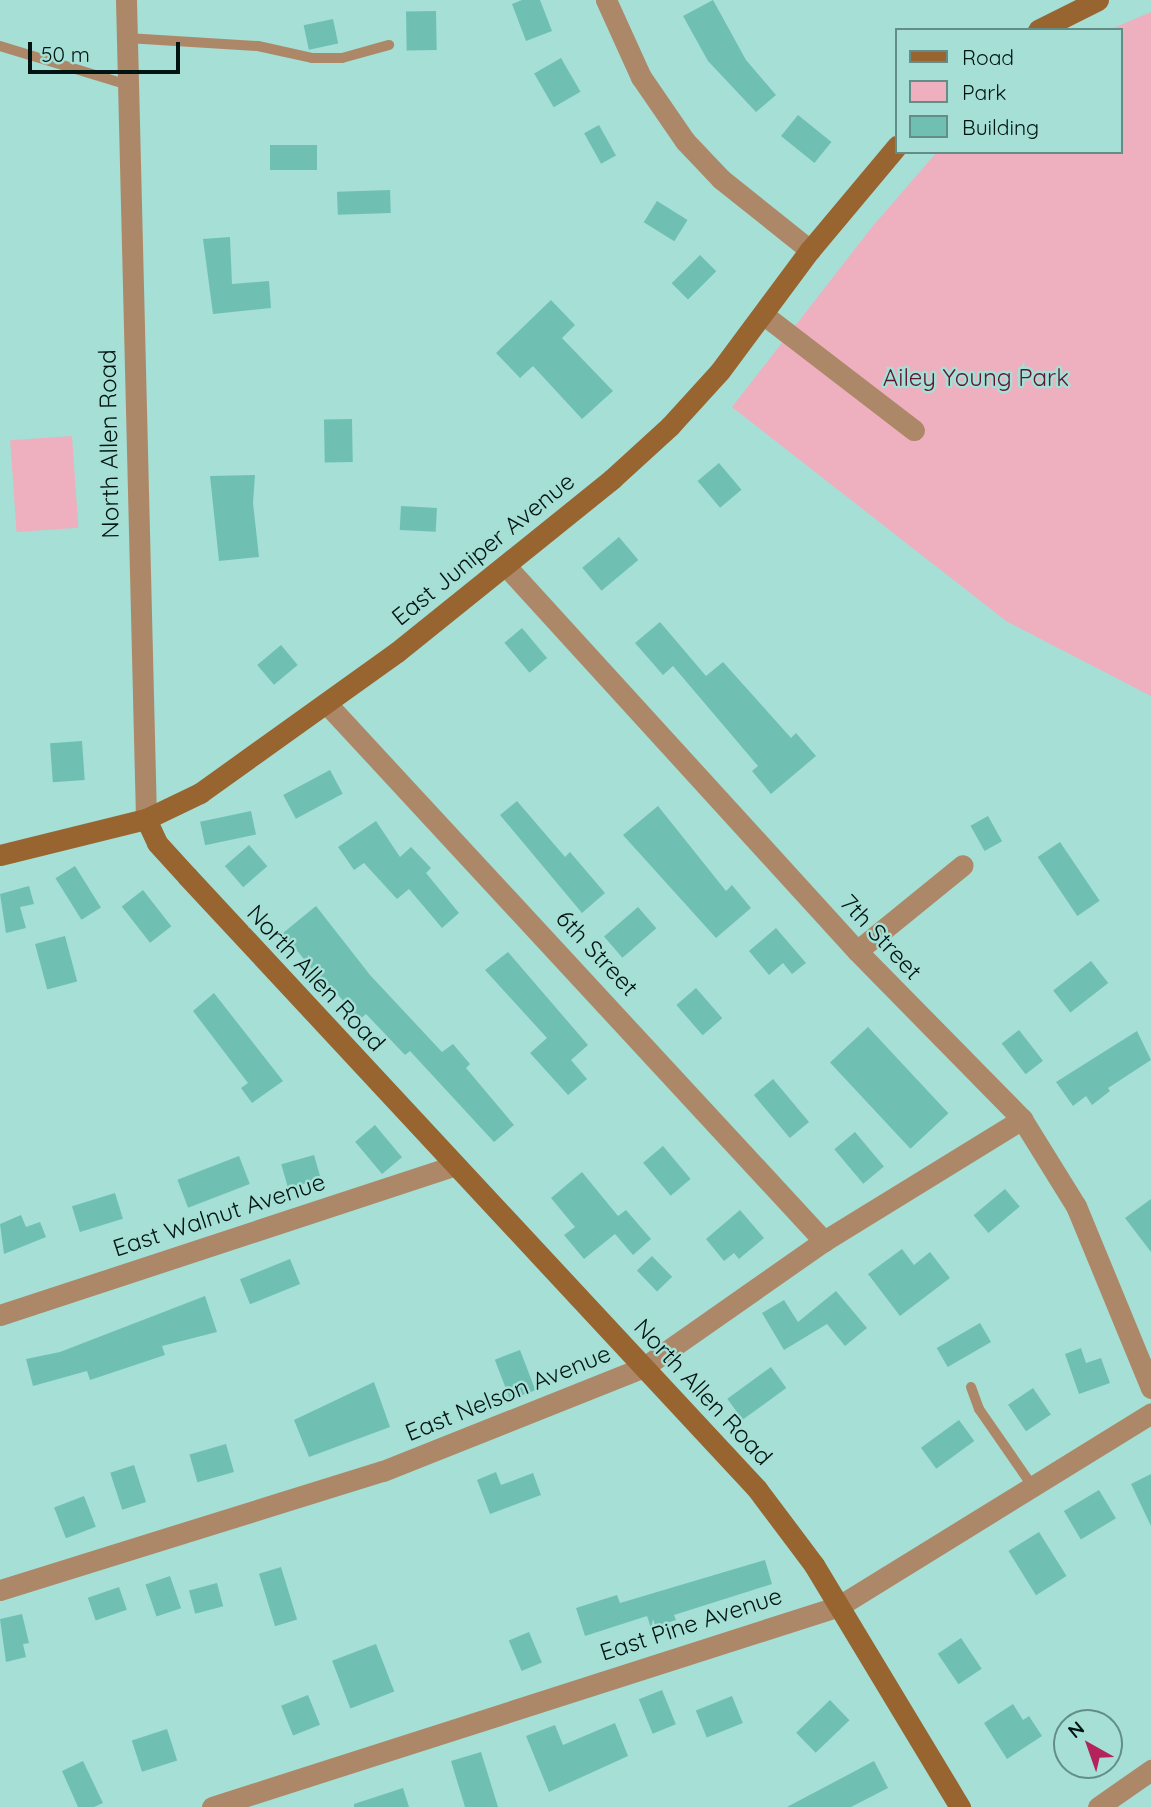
<!DOCTYPE html>
<html>
<head>
<meta charset="utf-8">
<style>
  body { margin:0 }
  #map { position:relative; width:1151px; height:1807px; overflow:hidden; background:#a5dfd5; font-family:Quicksand,sans-serif }
  div>[style] { position:absolute }
  [style*='--x'] { left:calc(var(--x)*1px); top:calc(var(--y)*1px); width:calc(var(--w)*1px); rotate:calc(var(--a)*1deg) }
  .green>* { inset:0; background:#eeb0bf; transform-origin:0 0 }
  .building>* { inset:0; background:#6fc0b3; transform-origin:0 0 }
  .lane>* { height:10px; margin:-5px; padding:0 5px; transform-origin:5px; border-radius:5px; background:#ad8868 }
  .street>* { height:21px; margin:-10.5px; padding:0 10.5px; transform-origin:10.5px; border-radius:10.5px; background:#ad8868 }
  .secondary>* { height:21px; margin:-10.5px; padding:0 10.5px; transform-origin:10.5px; border-radius:10.5px; background:#98642f }
  span { translate:-50% -50%; white-space:nowrap; text-align:center; line-height:1.15; -webkit-text-stroke:5px #a5dfd5; paint-order:stroke }
  .park-label { font-size:24px; color:#621531 }
  .street-label { font-size:24px; color:#001411 }
  .legend { position:absolute; left:895px; top:28px; width:228px; height:126px; box-sizing:border-box; background:#a5dfd5; border:2px solid #638e87; margin:0; padding:9px 12px; list-style:none; font-size:21px; color:#001411 }
  .legend li { display:flex; align-items:center; gap:14px; height:35px }
  .legend b { width:35px; border:2px solid #638e87 }
  .north { position:absolute; left:1053px; top:1709px; width:70px; height:70px; box-sizing:border-box; background:#a5dfd5; border:2px solid #638e87; border-radius:50%; rotate:320deg; font-size:19px; font-weight:700; line-height:28px; text-align:center; color:#001411 }
  .north::after { content:''; display:block; margin:auto; width:24px; height:32px; background:#b2245b; clip-path:polygon(50% 0,100% 100%,50% 72%,0 100%) }
  .scale { position:absolute; left:28px; top:42px; width:152px; height:32px; box-sizing:border-box; border:4px solid #001411; border-top:0; padding-left:9px; font-size:21px; line-height:24px; white-space:nowrap; color:#001411; -webkit-text-stroke:5px #a5dfd5; paint-order:stroke }
</style>
</head>
<body>
<div id="map">
  <div class="green">
    <div style="clip-path:polygon(1151px 12px,1151px 696px,1006px 621px,732px 407px,872px 227px,937px 152px,1121px 152px,1121px 30px,1109px 30px)"></div>
    <div style="left:72px;top:436px;width:92px;height:62px;rotate:86deg"></div>
  </div>
  <div class="building">
    <div style="clip-path:polygon(522px 0,540px 0,552px 31px,526px 41px,512px 4px)"></div>
    <div style="clip-path:polygon(713px 0,746px 60px,776px 95px,756px 112px,708px 61px,683px 16px)"></div>
    <div style="left:436px;top:11px;width:39px;height:30px;rotate:89deg"></div>
    <div style="left:333px;top:19px;width:25px;height:30px;rotate:78deg"></div>
    <div style="left:561px;top:58px;width:39px;height:31px;rotate:60deg"></div>
    <div style="left:798px;top:115px;width:43px;height:27px;rotate:39deg"></div>
    <div style="left:599px;top:125px;width:35px;height:17px;rotate:61deg"></div>
    <div style="left:317px;top:145px;width:25px;height:47px;rotate:90deg"></div>
    <div style="left:390px;top:190px;width:23px;height:53px;rotate:88deg"></div>
    <div style="left:657px;top:201px;width:36px;height:25px;rotate:32deg"></div>
    <div style="clip-path:polygon(230px 237px,232px 284px,269px 281px,271px 308px,213px 314px,203px 239px)"></div>
    <div style="left:700px;top:255px;width:23px;height:40px;rotate:45deg"></div>
    <div style="clip-path:polygon(551px 300px,575px 325px,562px 338px,613px 391px,582px 419px,533px 366px,520px 378px,496px 353px)"></div>
    <div style="left:352px;top:419px;width:43px;height:28px;rotate:89deg"></div>
    <div style="left:719px;top:463px;width:35px;height:28px;rotate:50deg"></div>
    <div style="clip-path:polygon(255px 475px,253px 503px,259px 557px,219px 561px,210px 476px)"></div>
    <div style="left:401px;top:506px;width:36px;height:24px;rotate:3deg"></div>
    <div style="left:619px;top:537px;width:30px;height:48px;rotate:50deg"></div>
    <div style="clip-path:polygon(660px 622px,706px 676px,723px 662px,791px 738px,796px 733px,816px 756px,771px 794px,752px 771px,758px 766px,673px 666px,663px 675px,635px 643px)"></div>
    <div style="left:522px;top:628px;width:39px;height:23px;rotate:50deg"></div>
    <div style="left:281px;top:645px;width:26px;height:31px;rotate:50deg"></div>
    <div style="left:82px;top:741px;width:39px;height:32px;rotate:86deg"></div>
    <div style="left:330px;top:770px;width:27px;height:53px;rotate:62deg"></div>
    <div style="clip-path:polygon(517px 801px,565px 857px,570px 852px,605px 893px,582px 913px,500px 815px)"></div>
    <div style="clip-path:polygon(658px 806px,726px 891px,732px 885px,751px 908px,716px 938px,623px 835px)"></div>
    <div style="left:251px;top:811px;width:24px;height:52px;rotate:78deg"></div>
    <div style="left:988px;top:816px;width:29px;height:20px;rotate:61deg"></div>
    <div style="clip-path:polygon(376px 821px,400px 857px,411px 847px,431px 868px,426px 873px,459px 913px,442px 928px,409px 889px,397px 899px,364px 863px,354px 870px,338px 847px)"></div>
    <div style="left:1060px;top:842px;width:71px;height:27px;rotate:56deg"></div>
    <div style="left:249px;top:845px;width:28px;height:32px;rotate:49deg"></div>
    <div style="left:75px;top:866px;width:49px;height:23px;rotate:58deg"></div>
    <div style="clip-path:polygon(29px 886px,34px 904px,20px 907px,26px 928px,6px 933px,0 894px)"></div>
    <div style="left:143px;top:890px;width:46px;height:27px;rotate:52deg"></div>
    <div style="clip-path:polygon(316px 906px,370px 975px,442px 1052px,453px 1044px,470px 1064px,466px 1068px,514px 1125px,494px 1142px,410px 1051px,405px 1055px,366px 1014px,359px 1020px,334px 990px,331px 993px,283px 933px)"></div>
    <div style="left:638px;top:907px;width:28px;height:45px;rotate:49deg"></div>
    <div style="clip-path:polygon(776px 928px,806px 963px,792px 974px,783px 963px,769px 975px,749px 951px)"></div>
    <div style="left:65px;top:936px;width:47px;height:31px;rotate:75deg"></div>
    <div style="clip-path:polygon(508px 952px,588px 1045px,571px 1060px,587px 1079px,568px 1095px,530px 1053px,547px 1038px,485px 970px)"></div>
    <div style="left:1091px;top:961px;width:28px;height:48px;rotate:52deg"></div>
    <div style="left:696px;top:988px;width:40px;height:26px;rotate:49deg"></div>
    <div style="clip-path:polygon(214px 993px,283px 1081px,252px 1103px,241px 1088px,248px 1083px,193px 1011px)"></div>
    <div style="left:868px;top:1027px;width:118px;height:52px;rotate:47deg"></div>
    <div style="left:1019px;top:1030px;width:39px;height:22px;rotate:52deg"></div>
    <div style="clip-path:polygon(1137px 1031px,1151px 1060px,1108px 1088px,1110px 1091px,1092px 1105px,1086px 1096px,1073px 1106px,1056px 1082px)"></div>
    <div style="left:773px;top:1079px;width:56px;height:25px;rotate:50deg"></div>
    <div style="left:375px;top:1125px;width:42px;height:26px;rotate:50deg"></div>
    <div style="left:855px;top:1132px;width:45px;height:27px;rotate:50deg"></div>
    <div style="left:663px;top:1146px;width:43px;height:26px;rotate:50deg"></div>
    <div style="left:314px;top:1155px;width:25px;height:34px;rotate:74deg"></div>
    <div style="left:239px;top:1156px;width:30px;height:66px;rotate:69deg"></div>
    <div style="clip-path:polygon(582px 1172px,618px 1216px,626px 1210px,651px 1239px,633px 1255px,615px 1234px,584px 1259px,564px 1235px,575px 1227px,551px 1198px)"></div>
    <div style="left:1005px;top:1189px;width:23px;height:41px;rotate:50deg"></div>
    <div style="left:115px;top:1193px;width:27px;height:45px;rotate:73deg"></div>
    <div style="clip-path:polygon(1151px 1199px,1151px 1252px,1125px 1218px)"></div>
    <div style="clip-path:polygon(740px 1210px,764px 1238px,739px 1259px,734px 1253px,724px 1261px,706px 1239px)"></div>
    <div style="clip-path:polygon(21px 1215px,26px 1227px,40px 1222px,46px 1237px,4px 1254px,0 1224px)"></div>
    <div style="clip-path:polygon(902px 1249px,914px 1265px,930px 1252px,950px 1278px,900px 1316px,868px 1274px)"></div>
    <div style="left:652px;top:1256px;width:29px;height:21px;rotate:46deg"></div>
    <div style="left:290px;top:1259px;width:27px;height:54px;rotate:68deg"></div>
    <div style="clip-path:polygon(836px 1291px,867px 1328px,845px 1346px,827px 1324px,784px 1350px,762px 1313px,784px 1300px,798px 1322px)"></div>
    <div style="clip-path:polygon(205px 1296px,217px 1332px,162px 1346px,165px 1355px,90px 1380px,87px 1371px,33px 1386px,26px 1359px,60px 1352px)"></div>
    <div style="left:980px;top:1323px;width:22px;height:50px;rotate:60deg"></div>
    <div style="clip-path:polygon(1081px 1348px,1086px 1363px,1101px 1358px,1110px 1383px,1079px 1394px,1065px 1354px)"></div>
    <div style="left:520px;top:1350px;width:43px;height:27px;rotate:69deg"></div>
    <div style="left:771px;top:1367px;width:26px;height:54px;rotate:54deg"></div>
    <div style="clip-path:polygon(374px 1382px,390px 1427px,309px 1457px,294px 1420px)"></div>
    <div style="left:1033px;top:1388px;width:32px;height:30px;rotate:56deg"></div>
    <div style="left:959px;top:1420px;width:26px;height:47px;rotate:54deg"></div>
    <div style="left:226px;top:1444px;width:29px;height:38px;rotate:74deg"></div>
    <div style="left:134px;top:1465px;width:39px;height:25px;rotate:72deg"></div>
    <div style="clip-path:polygon(496px 1472px,501px 1485px,533px 1473px,541px 1495px,490px 1514px,477px 1480px)"></div>
    <div style="clip-path:polygon(1151px 1474px,1151px 1526px,1131px 1484px)"></div>
    <div style="left:1099px;top:1490px;width:33px;height:41px;rotate:59deg"></div>
    <div style="left:84px;top:1496px;width:33px;height:32px;rotate:69deg"></div>
    <div style="left:1039px;top:1532px;width:52px;height:36px;rotate:58deg"></div>
    <div style="clip-path:polygon(765px 1560px,772px 1584px,674px 1615px,676px 1620px,651px 1628px,647px 1616px,585px 1636px,576px 1608px,617px 1595px,620px 1603px)"></div>
    <div style="left:281px;top:1567px;width:55px;height:23px;rotate:73deg"></div>
    <div style="left:170px;top:1576px;width:34px;height:26px;rotate:71deg"></div>
    <div style="left:217px;top:1583px;width:24px;height:29px;rotate:75deg"></div>
    <div style="left:119px;top:1587px;width:24px;height:33px;rotate:71deg"></div>
    <div style="clip-path:polygon(22px 1614px,29px 1643px,23px 1644px,26px 1657px,6px 1662px,0 1619px)"></div>
    <div style="left:529px;top:1632px;width:33px;height:22px;rotate:67deg"></div>
    <div style="left:961px;top:1638px;width:37px;height:28px;rotate:56deg"></div>
    <div style="left:376px;top:1644px;width:51px;height:47px;rotate:69deg"></div>
    <div style="left:662px;top:1690px;width:37px;height:25px;rotate:68deg"></div>
    <div style="left:308px;top:1695px;width:32px;height:29px;rotate:68deg"></div>
    <div style="left:732px;top:1696px;width:29px;height:39px;rotate:68deg"></div>
    <div style="left:830px;top:1700px;width:28px;height:47px;rotate:46deg"></div>
    <div style="clip-path:polygon(1013px 1704px,1023px 1720px,1029px 1716px,1042px 1736px,1007px 1759px,984px 1723px)"></div>
    <div style="clip-path:polygon(615px 1723px,628px 1756px,549px 1792px,526px 1736px,555px 1725px,563px 1745px)"></div>
    <div style="left:167px;top:1729px;width:33px;height:37px;rotate:72deg"></div>
    <div style="clip-path:polygon(481px 1752px,498px 1807px,465px 1807px,451px 1761px)"></div>
    <div style="clip-path:polygon(83px 1761px,103px 1803px,94px 1807px,78px 1807px,62px 1771px)"></div>
    <div style="clip-path:polygon(874px 1761px,888px 1788px,851px 1807px,787px 1807px)"></div>
    <div style="clip-path:polygon(403px 1788px,409px 1807px,354px 1807px,354px 1804px)"></div>
  </div>
  <div class="lane">
    <div style="--x:127;--y:38;--w:131;--a:3.5"></div>
    <div style="--x:258;--y:46;--w:55;--a:12.5"></div>
    <div style="--x:312;--y:58;--w:30;--a:0"></div>
    <div style="--x:342;--y:58;--w:49;--a:-15.5"></div>
    <div style="--x:0;--y:46;--w:134;--a:16.9"></div>
    <div style="--x:971;--y:1387;--w:23;--a:70"></div>
    <div style="--x:979;--y:1409;--w:95;--a:55.3"></div>
  </div>
  <div class="street">
    <div style="--x:126;--y:0;--w:819;--a:88.6"></div>
    <div style="--x:606;--y:0;--w:85;--a:65.6"></div>
    <div style="--x:641;--y:77;--w:78;--a:55.5"></div>
    <div style="--x:685;--y:141;--w:52;--a:46.5"></div>
    <div style="--x:721;--y:179;--w:114;--a:38.6"></div>
    <div style="--x:764;--y:315;--w:189;--a:37.5"></div>
    <div style="--x:506;--y:566;--w:521;--a:47.64"></div>
    <div style="--x:857;--y:951;--w:235;--a:45.5"></div>
    <div style="--x:1022;--y:1119;--w:102;--a:58.2"></div>
    <div style="--x:1076;--y:1206;--w:197;--a:67.6"></div>
    <div style="--x:327;--y:704;--w:732;--a:47.22"></div>
    <div style="--x:857;--y:951;--w:136;--a:-39.1"></div>
    <div style="--x:0;--y:1315;--w:479;--a:-18.2"></div>
    <div style="--x:0;--y:1590;--w:401;--a:-17.3"></div>
    <div style="--x:383;--y:1471;--w:281;--a:-21.7"></div>
    <div style="--x:644;--y:1367;--w:220;--a:-35"></div>
    <div style="--x:824;--y:1241;--w:233;--a:-31.6"></div>
    <div style="--x:212;--y:1807;--w:658;--a:-17.77"></div>
    <div style="--x:839;--y:1606;--w:367;--a:-31.7"></div>
    <div style="--x:1098;--y:1807;--w:65;--a:-34.9"></div>
  </div>
  <div class="secondary">
    <div style="--x:1038;--y:30;--w:67;--a:-26.6"></div>
    <div style="--x:146;--y:819;--w:26;--a:65"></div>
    <div style="--x:157;--y:843;--w:45;--a:47.7"></div>
    <div style="--x:187;--y:876;--w:837;--a:47.08"></div>
    <div style="--x:757;--y:1489;--w:95;--a:53.1"></div>
    <div style="--x:814;--y:1565;--w:283;--a:58.9"></div>
    <div style="--x:0;--y:855;--w:150;--a:-13.9"></div>
    <div style="--x:146;--y:819;--w:60;--a:-25.7"></div>
    <div style="--x:200;--y:793;--w:242;--a:-35.6"></div>
    <div style="--x:397;--y:652;--w:276;--a:-38.8"></div>
    <div style="--x:612;--y:479;--w:79;--a:-42.4"></div>
    <div style="--x:670;--y:426;--w:74;--a:-47.7"></div>
    <div style="--x:720;--y:371;--w:151;--a:-53.4"></div>
    <div style="--x:810;--y:250;--w:136;--a:-50.1"></div>
  </div>
  <div class="park-label">
    <span style="left:976px;top:378px">Ailey Young Park</span>
  </div>
  <div class="street-label">
    <span style="left:109px;top:444px;rotate:-91deg">North Allen Road</span>
    <span style="left:483px;top:549px;rotate:-39deg">East Juniper Avenue</span>
    <span style="left:881px;top:937px;rotate:47deg">7th Street</span>
    <span style="left:597px;top:953px;rotate:47deg">6th Street</span>
    <span style="left:316px;top:978px;rotate:47deg">North Allen Road</span>
    <span style="left:219px;top:1215px;rotate:-18deg">East Walnut Avenue</span>
    <span style="left:703px;top:1392px;rotate:47deg">North Allen Road</span>
    <span style="left:508px;top:1393px;rotate:-22deg">East Nelson Avenue</span>
    <span style="left:691px;top:1624px;rotate:-18deg">East Pine Avenue</span>
  </div>
  <ul class="legend">
  <li><b style="height:9px;background:#98642f"></b>Road</li>
  <li><b style="height:19px;background:#eeb0bf"></b>Park</li>
  <li><b style="height:19px;background:#6fc0b3"></b>Building</li>
  </ul>
  <div class="north">N</div>
  <div class="scale">50 m</div>
</div>
</body>
</html>
